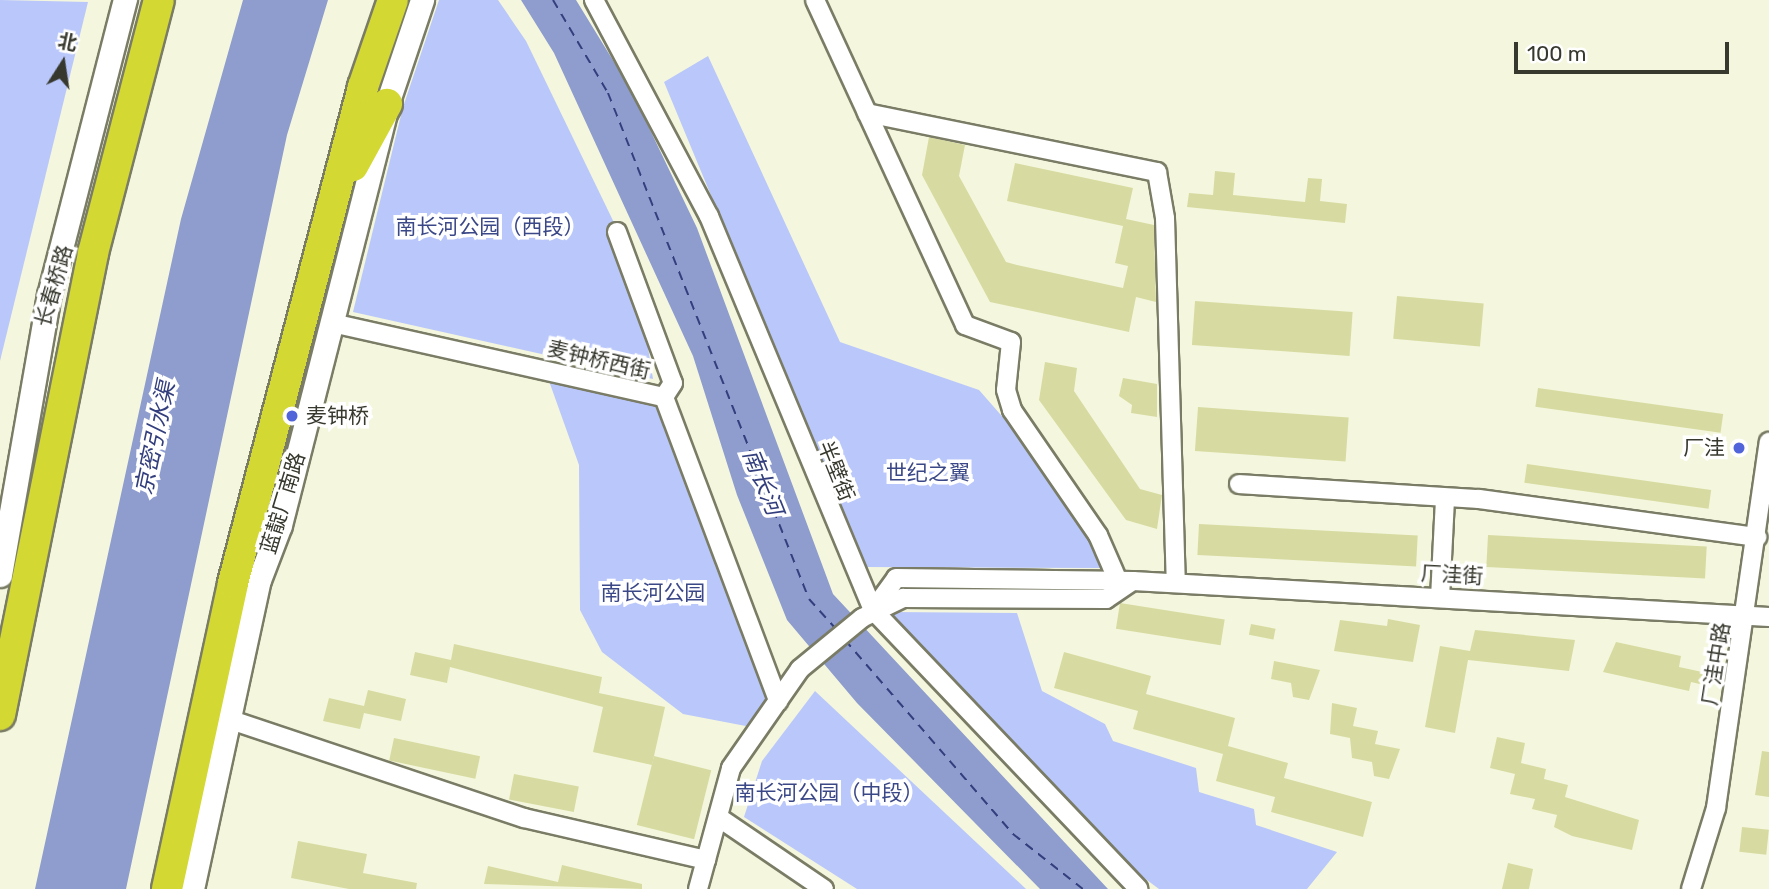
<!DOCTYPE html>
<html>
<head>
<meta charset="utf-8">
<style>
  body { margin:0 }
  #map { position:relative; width:1769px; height:889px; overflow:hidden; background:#f4f7dd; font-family:Rubik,"Noto Sans SC",sans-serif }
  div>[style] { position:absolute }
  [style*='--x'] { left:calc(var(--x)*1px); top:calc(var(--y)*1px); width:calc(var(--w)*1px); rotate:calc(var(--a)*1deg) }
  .green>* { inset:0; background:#b9c7fb }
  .water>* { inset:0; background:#8e9cce }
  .ferry>* { height:2px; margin-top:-1px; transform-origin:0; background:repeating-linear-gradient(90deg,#333e7d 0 9px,transparent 0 16px) }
  .building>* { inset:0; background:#d7dba1; transform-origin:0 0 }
  .roads { filter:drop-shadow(2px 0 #7a7c65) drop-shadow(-2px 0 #7a7c65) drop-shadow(0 2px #7a7c65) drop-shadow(0 -2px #7a7c65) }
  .street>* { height:18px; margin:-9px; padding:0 9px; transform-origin:9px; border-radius:9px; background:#fff }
  .secondary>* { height:23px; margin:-11.5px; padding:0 11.5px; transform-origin:11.5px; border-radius:11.5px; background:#fff }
  .highway>* { height:30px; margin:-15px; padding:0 15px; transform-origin:15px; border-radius:15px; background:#d4d833 }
  .dots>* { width:19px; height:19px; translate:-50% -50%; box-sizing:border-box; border:4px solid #fff; border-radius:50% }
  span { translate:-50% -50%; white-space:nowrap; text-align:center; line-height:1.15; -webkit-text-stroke:7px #fff; paint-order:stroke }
  .park-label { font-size:21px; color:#3b4887 }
  .street-label { font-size:21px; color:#37382e }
  .poi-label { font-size:21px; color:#37382e }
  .left { translate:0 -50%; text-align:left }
  .right { translate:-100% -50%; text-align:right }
  .water-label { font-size:23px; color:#333e7d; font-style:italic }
  .north { position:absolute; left:28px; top:28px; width:70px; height:70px; -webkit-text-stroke:5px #fff; paint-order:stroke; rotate:12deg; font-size:19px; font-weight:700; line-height:28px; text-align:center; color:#37382e }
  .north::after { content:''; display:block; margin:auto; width:24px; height:32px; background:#37382e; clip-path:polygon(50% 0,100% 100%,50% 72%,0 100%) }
  .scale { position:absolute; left:1514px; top:42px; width:215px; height:32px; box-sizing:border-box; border:4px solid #37382e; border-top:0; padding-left:9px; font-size:21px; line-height:24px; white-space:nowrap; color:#37382e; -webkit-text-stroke:5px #fff; paint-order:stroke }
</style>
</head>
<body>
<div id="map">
  <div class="green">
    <div style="clip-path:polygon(0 0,88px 2px,0 361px)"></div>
    <div style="clip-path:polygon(439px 0,498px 0,526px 41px,635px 266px,653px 379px,353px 312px,403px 107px)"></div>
    <div style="clip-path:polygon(708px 56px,840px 342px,979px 390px,1106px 535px,1106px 568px,865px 567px,664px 82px)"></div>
    <div style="clip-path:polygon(549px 381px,659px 406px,769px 702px,751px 727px,683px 714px,602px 652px,580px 610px,579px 465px)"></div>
    <div style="clip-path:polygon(890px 612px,1017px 613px,1042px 691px,1105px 724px,1113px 741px,1196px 768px,1199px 792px,1254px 809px,1256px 825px,1337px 852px,1307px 889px,1159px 889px,1116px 857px)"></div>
    <div style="clip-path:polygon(815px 691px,1026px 889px,857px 889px,744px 817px,762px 761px)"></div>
  </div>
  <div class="water">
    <div style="clip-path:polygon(243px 0,328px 0,287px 135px,126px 889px,35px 889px,181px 219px)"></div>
    <div style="clip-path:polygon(521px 0,576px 0,630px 88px,697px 228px,833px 594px,1108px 889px,1040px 889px,857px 703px,787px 620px,737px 495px,693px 356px,554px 53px)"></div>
  </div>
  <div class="ferry">
    <div style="--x:553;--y:0;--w:108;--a:59.4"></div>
    <div style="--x:608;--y:93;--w:544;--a:68.34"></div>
    <div style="--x:809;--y:599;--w:39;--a:48"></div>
    <div style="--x:845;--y:640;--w:257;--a:49.1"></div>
    <div style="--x:1013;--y:834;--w:89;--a:38.2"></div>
  </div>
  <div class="building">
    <div style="clip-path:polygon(929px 137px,965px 145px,959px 176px,1006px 262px,1017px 265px,1123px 288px,1128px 266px,1115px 263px,1123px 226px,1007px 201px,1015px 163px,1133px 188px,1126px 219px,1154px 225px,1156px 302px,1136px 297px,1129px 332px,990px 302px,922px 175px)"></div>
    <div style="clip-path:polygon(1215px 171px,1235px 173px,1233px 195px,1305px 202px,1308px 178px,1322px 179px,1320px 201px,1347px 204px,1345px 223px,1187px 207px,1189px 193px,1213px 195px)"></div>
    <div style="left:1397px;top:296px;width:87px;height:43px;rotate:5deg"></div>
    <div style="left:1195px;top:301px;width:158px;height:44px;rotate:4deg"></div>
    <div style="clip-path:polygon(1045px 362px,1077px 368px,1074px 391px,1140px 489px,1162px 495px,1157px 529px,1126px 520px,1039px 400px)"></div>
    <div style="clip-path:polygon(1123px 378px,1157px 384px,1157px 417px,1131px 413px,1132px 405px,1119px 396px)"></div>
    <div style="left:1538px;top:388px;width:187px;height:19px;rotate:8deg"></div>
    <div style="left:1198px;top:407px;width:151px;height:44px;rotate:4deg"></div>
    <div style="left:1527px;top:464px;width:186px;height:19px;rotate:8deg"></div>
    <div style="left:1199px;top:524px;width:219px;height:31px;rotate:3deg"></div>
    <div style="left:1488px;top:535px;width:219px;height:32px;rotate:3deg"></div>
    <div style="left:1120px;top:603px;width:106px;height:26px;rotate:9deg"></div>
    <div style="clip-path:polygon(1388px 619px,1420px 625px,1413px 662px,1334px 651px,1340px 620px,1387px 626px)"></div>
    <div style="left:1251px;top:624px;width:25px;height:11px;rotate:11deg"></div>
    <div style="clip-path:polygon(1475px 630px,1575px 640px,1569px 671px,1468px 660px,1455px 733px,1425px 727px,1440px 646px,1470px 651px)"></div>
    <div style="clip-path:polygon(1616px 642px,1681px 656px,1679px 667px,1707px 673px,1704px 685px,1691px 682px,1689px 691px,1603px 672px)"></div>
    <div style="clip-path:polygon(454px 644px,602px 677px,599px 693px,665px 707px,652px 765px,593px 752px,603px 707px,450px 667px,447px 683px,410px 675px,415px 652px,451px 660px)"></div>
    <div style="clip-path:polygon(1064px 652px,1151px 676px,1146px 694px,1235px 718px,1228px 746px,1288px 763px,1284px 778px,1372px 802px,1363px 837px,1271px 812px,1275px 797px,1216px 781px,1223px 754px,1133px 729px,1138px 711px,1054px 688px)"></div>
    <div style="clip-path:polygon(1274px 661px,1320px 670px,1309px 700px,1293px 697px,1291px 683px,1271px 679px)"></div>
    <div style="clip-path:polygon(368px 690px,406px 699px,401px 721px,364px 713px,360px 729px,323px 721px,329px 698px,364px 706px)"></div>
    <div style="clip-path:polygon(1332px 703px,1357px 708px,1353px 726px,1378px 731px,1375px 744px,1400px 749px,1389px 779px,1374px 776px,1372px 762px,1352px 758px,1350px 738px,1330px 734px)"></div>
    <div style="clip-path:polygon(1497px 737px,1525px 743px,1521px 763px,1546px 769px,1544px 779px,1568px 785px,1565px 797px,1639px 820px,1632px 850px,1572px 836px,1554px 827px,1557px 815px,1532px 809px,1535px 799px,1510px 794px,1515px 774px,1490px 768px)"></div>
    <div style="left:394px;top:738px;width:88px;height:23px;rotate:12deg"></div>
    <div style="clip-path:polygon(1762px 751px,1769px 752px,1769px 797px,1755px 795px)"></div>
    <div style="left:654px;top:756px;width:59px;height:71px;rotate:14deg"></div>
    <div style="left:514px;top:774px;width:66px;height:26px;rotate:11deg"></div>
    <div style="left:1742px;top:827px;width:27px;height:25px;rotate:6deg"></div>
    <div style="clip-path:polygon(298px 841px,367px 854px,363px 873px,417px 883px,416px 889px,349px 889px,291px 878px)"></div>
    <div style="clip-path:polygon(1508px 863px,1533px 869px,1529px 889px,1502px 889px)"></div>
    <div style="clip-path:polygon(562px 865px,642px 884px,642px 889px,484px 884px,488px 866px,558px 882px)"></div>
  </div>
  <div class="roads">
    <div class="street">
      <div style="--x:594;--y:0;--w:245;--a:62"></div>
      <div style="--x:709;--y:216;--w:427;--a:67.4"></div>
      <div style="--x:873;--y:610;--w:385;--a:46.4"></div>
      <div style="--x:815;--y:0;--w:358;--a:65.2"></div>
      <div style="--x:965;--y:325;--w:49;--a:20.3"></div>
      <div style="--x:1011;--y:342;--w:48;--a:95.9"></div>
      <div style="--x:1006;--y:390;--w:21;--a:73"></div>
      <div style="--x:1012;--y:410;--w:152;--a:55.5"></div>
      <div style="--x:1098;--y:535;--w:50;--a:66.5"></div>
      <div style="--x:867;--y:113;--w:296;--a:11.5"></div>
      <div style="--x:1157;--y:172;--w:47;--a:80.1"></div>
      <div style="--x:1165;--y:218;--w:365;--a:88.3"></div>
      <div style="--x:617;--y:232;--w:161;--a:69.7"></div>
      <div style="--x:673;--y:383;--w:17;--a:123"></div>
      <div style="--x:332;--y:323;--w:340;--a:12.6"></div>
      <div style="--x:664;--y:397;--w:325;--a:69.4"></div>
      <div style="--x:1239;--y:484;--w:240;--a:3.6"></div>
      <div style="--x:1479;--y:499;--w:281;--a:7.8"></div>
      <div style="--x:1440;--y:598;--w:100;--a:-87.1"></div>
      <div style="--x:873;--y:610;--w:39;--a:-54"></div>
      <div style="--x:896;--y:578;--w:237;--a:0.7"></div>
      <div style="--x:1133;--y:581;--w:637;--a:3.24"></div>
      <div style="--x:228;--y:719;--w:312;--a:18.5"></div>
      <div style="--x:524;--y:818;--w:187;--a:13"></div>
      <div style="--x:718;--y:817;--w:128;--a:34.2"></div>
      <div style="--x:698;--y:889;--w:125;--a:-74.7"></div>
      <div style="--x:731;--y:768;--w:121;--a:-55.1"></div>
      <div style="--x:800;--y:669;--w:80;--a:-39.4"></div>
      <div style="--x:862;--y:618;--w:46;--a:-26"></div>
      <div style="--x:903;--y:598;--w:203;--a:0.3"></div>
      <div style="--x:1106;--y:599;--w:32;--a:-34"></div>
      <div style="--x:1691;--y:889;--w:85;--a:-72.8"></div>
      <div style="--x:1716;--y:808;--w:370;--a:-81.8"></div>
    </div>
    <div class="secondary">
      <div style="--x:0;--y:575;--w:284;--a:-80.1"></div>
      <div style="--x:49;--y:295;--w:305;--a:-75.6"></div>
      <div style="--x:192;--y:889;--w:316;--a:-77.8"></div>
      <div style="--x:259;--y:580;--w:59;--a:-69.1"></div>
      <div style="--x:280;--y:525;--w:434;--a:-75.7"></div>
      <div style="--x:387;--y:104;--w:110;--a:-71.4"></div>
    </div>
    <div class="highway">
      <div style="--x:353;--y:166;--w:71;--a:-61.3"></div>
      <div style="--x:0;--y:715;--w:471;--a:-78.6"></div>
      <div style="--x:93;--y:253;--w:261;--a:-75.4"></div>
      <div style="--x:167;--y:889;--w:313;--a:-77.8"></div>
      <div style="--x:233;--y:583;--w:513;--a:-75.31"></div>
      <div style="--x:363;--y:87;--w:92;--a:-71"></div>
    </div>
  </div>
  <div class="dots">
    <div style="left:292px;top:416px;background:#5264da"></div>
    <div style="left:1739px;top:448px;background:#5264da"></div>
  </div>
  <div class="park-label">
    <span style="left:490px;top:227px">南长河公园（西段）</span>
    <span style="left:928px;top:473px">世纪之翼</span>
    <span style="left:653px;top:593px">南长河公园</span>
    <span style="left:829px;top:793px">南长河公园（中段）</span>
  </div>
  <div class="street-label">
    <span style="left:54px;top:286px;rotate:-74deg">长春桥路</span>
    <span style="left:599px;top:360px;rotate:13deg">麦钟桥西街</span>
    <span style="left:836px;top:471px;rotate:68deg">半壁街</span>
    <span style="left:283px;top:503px;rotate:-73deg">蓝靛厂南路</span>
    <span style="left:1452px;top:575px;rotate:3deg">厂洼街</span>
    <span style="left:1716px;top:664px;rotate:-81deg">厂洼中路</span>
  </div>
  <div class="poi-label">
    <span class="left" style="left:306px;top:416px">麦钟桥</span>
    <span class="right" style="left:1725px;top:448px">厂洼</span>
  </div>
  <div class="water-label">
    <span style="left:155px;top:438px;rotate:-78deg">京密引水渠</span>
    <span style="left:763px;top:482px;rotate:68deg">南长河</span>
  </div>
  <div class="north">北</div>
  <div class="scale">100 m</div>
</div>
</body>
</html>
